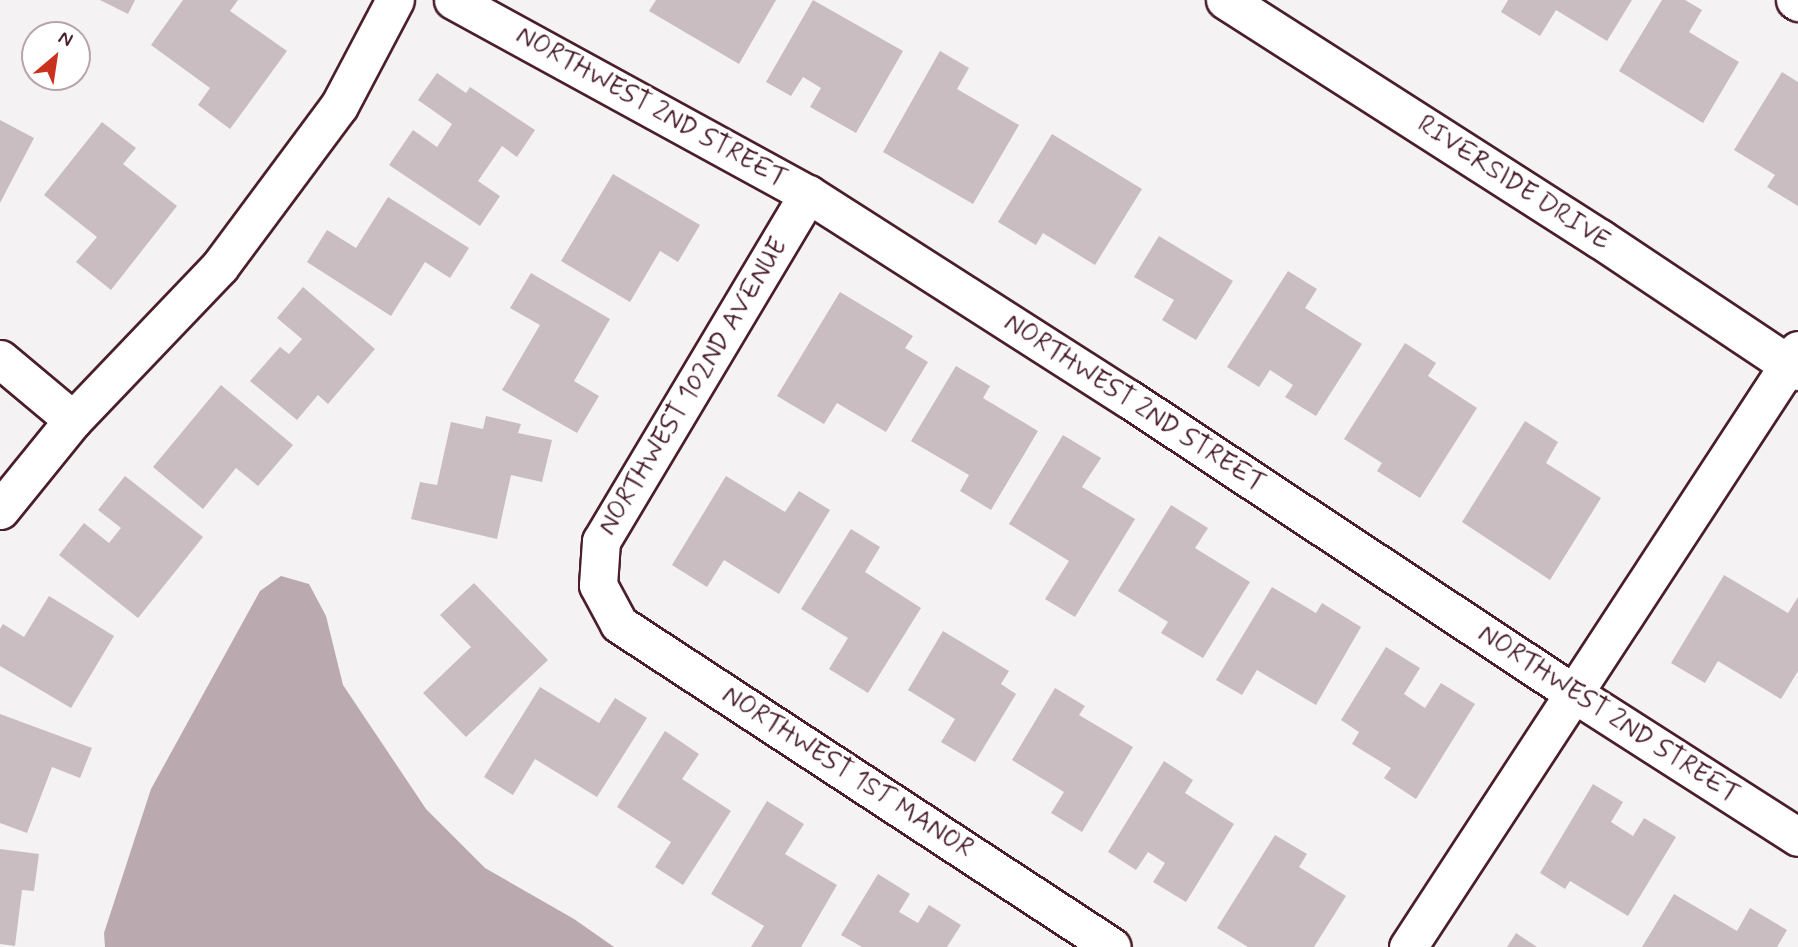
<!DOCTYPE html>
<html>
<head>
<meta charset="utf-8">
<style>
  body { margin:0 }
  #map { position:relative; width:1798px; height:947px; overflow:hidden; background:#f4f2f2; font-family:Mynerve,sans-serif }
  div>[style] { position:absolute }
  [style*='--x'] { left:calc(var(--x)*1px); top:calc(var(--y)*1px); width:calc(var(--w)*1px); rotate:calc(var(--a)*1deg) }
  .water>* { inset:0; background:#baa9ae }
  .building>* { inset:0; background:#cabdc1 }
  .roads { filter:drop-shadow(2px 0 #4a1f2b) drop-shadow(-2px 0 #4a1f2b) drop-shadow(0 2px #4a1f2b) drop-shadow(0 -2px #4a1f2b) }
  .minor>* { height:37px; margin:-18.5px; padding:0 18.5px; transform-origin:18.5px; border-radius:18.5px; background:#fff }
  .tertiary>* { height:38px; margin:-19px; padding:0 19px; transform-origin:19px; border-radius:19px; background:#fff }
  span { translate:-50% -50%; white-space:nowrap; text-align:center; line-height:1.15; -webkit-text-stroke:6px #fff; paint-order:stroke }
  .street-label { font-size:26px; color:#4a1f2b }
  .north { position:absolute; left:21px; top:21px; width:70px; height:70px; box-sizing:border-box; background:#fff; border:2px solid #b7a5aa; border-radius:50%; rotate:29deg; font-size:19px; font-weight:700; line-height:28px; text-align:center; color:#4a1f2b }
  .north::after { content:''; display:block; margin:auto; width:24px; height:32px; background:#c8321e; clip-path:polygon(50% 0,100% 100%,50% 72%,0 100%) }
</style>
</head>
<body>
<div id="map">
  <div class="water">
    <div style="clip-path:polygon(281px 576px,309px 584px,326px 616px,343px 685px,426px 809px,485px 868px,574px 919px,614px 947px,105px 947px,104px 933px,151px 789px,260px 591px)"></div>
  </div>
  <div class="building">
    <div style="clip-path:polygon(100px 0,135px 0,128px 14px)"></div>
    <div style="clip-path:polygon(183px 0,238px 0,230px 11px,287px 51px,230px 129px,198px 105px,210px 88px,151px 45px)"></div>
    <div style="clip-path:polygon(656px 0,776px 0,739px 64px,649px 11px)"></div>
    <div style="clip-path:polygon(813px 0,903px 51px,856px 133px,810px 107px,821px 88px,803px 77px,791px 96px,766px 82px)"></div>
    <div style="clip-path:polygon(1508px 0,1632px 0,1607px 41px,1556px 10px,1540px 36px,1501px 12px)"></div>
    <div style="clip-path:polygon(1662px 0,1685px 0,1702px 10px,1689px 32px,1739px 62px,1703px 123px,1619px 71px)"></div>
    <div style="clip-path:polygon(940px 51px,969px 68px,957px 89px,1019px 125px,973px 204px,883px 152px)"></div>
    <div style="clip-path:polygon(1782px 72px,1798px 82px,1798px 206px,1767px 187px,1775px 175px,1734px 150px)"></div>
    <div style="clip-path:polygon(437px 73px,466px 93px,470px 87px,535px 130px,517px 157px,502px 146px,478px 181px,500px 196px,480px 226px,389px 165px,413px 130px,437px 147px,452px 124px,418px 100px)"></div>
    <div style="clip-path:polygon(0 120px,34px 138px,0 203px)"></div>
    <div style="clip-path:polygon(102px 122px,136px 148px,123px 164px,177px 206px,111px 290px,76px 262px,97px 237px,44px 195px)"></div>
    <div style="clip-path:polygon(1052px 134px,1142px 189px,1095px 265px,1043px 233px,1036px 245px,998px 222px)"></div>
    <div style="clip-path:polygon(613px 174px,700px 225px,678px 262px,660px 251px,630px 302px,561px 261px)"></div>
    <div style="clip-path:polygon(388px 197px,469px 248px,450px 278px,425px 262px,391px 316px,307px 262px,327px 230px,356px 248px)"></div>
    <div style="clip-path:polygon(1159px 236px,1233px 281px,1196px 340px,1162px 320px,1174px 300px,1134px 277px)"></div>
    <div style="clip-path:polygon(1288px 271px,1317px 289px,1305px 308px,1362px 344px,1316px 416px,1285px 397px,1293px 385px,1270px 370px,1259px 387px,1227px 367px)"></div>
    <div style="clip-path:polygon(531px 273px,610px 319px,574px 381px,599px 396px,577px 433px,502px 390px,540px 325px,510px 308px)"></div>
    <div style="clip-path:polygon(303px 287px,375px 349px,328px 404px,318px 395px,297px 420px,250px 381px,280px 347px,289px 354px,302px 339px,277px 318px)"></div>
    <div style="clip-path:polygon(840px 292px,913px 336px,905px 348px,928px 362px,886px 432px,837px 403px,824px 424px,777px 396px)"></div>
    <div style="clip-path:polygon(1405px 343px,1436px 363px,1428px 376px,1477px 408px,1420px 498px,1377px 471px,1382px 463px,1344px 439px)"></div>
    <div style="clip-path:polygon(956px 366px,990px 386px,983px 398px,1038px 431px,991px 510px,960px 491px,969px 475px,911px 441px)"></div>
    <div style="clip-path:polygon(221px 385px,293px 445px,258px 486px,236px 468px,203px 509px,153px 467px)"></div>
    <div style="clip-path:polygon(486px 416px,521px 424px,518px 433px,552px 440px,542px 482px,511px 475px,497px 539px,411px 519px,420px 482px,437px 485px,451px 422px,483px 429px)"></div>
    <div style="clip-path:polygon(1525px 421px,1558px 442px,1546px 463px,1601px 498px,1550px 580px,1462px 522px)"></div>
    <div style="clip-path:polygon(1063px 435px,1101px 458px,1082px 487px,1135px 519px,1075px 617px,1045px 599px,1069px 561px,1009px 524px)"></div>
    <div style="clip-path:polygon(125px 476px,203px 537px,138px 618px,59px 555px,84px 523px,109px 543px,121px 528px,98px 510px)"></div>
    <div style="clip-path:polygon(726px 476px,785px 512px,799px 491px,830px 510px,779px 594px,724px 560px,707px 587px,672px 565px)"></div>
    <div style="clip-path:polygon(1171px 505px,1208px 528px,1195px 548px,1250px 582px,1203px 658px,1161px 633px,1168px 622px,1118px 591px)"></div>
    <div style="clip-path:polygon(851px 529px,880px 547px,865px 572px,921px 608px,868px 693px,829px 669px,848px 638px,801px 609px)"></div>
    <div style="clip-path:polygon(1724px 575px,1788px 613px,1798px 597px,1798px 671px,1781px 699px,1718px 661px,1705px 683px,1671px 663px)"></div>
    <div style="clip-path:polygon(474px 583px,548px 660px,466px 737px,423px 693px,471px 647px,440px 615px)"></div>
    <div style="clip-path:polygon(1272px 587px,1316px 613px,1322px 603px,1361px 627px,1316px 705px,1257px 670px,1242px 695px,1216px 680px)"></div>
    <div style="clip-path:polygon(49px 596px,114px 636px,71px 708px,0 666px,0 629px,3px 624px,24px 637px)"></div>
    <div style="clip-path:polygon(943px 631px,1009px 671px,1001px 684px,1016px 694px,975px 762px,941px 742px,955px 719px,908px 690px)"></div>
    <div style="clip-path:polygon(1386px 647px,1420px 668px,1404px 694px,1425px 708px,1441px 683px,1475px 704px,1416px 799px,1384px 778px,1391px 768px,1352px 744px,1359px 732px,1341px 720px)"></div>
    <div style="clip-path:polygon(540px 687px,599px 723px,615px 698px,647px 718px,597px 797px,535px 759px,513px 795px,484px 777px)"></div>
    <div style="clip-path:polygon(1055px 688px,1085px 706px,1079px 715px,1133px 747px,1082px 832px,1051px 813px,1064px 792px,1012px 760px)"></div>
    <div style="clip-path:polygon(0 714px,92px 748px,80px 778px,52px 767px,27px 833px,0 823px)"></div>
    <div style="clip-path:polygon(665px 731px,699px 754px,682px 779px,731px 811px,683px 885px,655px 867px,671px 842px,617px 807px)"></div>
    <div style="clip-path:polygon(1164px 761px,1193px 780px,1185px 793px,1234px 824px,1186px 902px,1153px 882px,1165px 863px,1148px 852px,1136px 870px,1108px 852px)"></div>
    <div style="clip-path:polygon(1593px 784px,1623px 802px,1611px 822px,1633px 836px,1644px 818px,1676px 837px,1628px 916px,1570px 881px,1565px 889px,1540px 873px)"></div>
    <div style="clip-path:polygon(767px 801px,804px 824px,785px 854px,837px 885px,801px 947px,751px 947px,764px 926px,711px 894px)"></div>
    <div style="clip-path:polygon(1275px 835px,1307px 854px,1299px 867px,1346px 896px,1314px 947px,1248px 947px,1217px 928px)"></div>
    <div style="clip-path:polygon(0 849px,39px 854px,34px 891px,22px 890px,15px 946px,0 944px)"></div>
    <div style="clip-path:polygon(878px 874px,910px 894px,899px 912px,918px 923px,929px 905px,961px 925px,947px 947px,862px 947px,841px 935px)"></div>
    <div style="clip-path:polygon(1674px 894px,1737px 931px,1750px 908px,1787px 930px,1777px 947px,1642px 947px)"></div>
    <div style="clip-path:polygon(1516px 933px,1537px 947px,1507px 947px)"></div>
  </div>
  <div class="roads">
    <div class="minor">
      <div style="--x:453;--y:0;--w:405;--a:28.7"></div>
      <div style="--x:808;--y:194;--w:381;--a:32.6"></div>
      <div style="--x:1129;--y:399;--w:533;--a:33.51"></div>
      <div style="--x:1573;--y:693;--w:267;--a:32.6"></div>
      <div style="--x:1795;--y:0;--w:4;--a:34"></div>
      <div style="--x:808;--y:194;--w:404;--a:120.8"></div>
      <div style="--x:601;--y:541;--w:44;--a:93.9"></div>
      <div style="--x:598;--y:585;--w:44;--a:61.7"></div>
      <div style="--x:619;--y:624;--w:589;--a:33.23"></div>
      <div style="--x:0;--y:359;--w:95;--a:39.9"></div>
      <div style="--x:0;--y:510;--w:116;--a:-51"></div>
      <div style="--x:73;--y:420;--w:213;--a:-46.3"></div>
      <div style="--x:220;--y:266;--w:199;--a:-53.4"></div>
      <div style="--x:339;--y:106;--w:120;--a:-62.2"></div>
      <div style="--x:1408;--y:947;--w:713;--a:-56.84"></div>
    </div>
    <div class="tertiary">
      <div style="--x:1226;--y:0;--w:444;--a:32.6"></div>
      <div style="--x:1600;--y:239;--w:238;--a:33.7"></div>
    </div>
  </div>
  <div class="street-label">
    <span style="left:651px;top:108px;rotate:29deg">NORTHWEST 2ND STREET</span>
    <span style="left:1513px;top:184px;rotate:33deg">RIVERSIDE DRIVE</span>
    <span style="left:694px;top:387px;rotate:-59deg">NORTHWEST 102ND AVENUE</span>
    <span style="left:1134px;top:404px;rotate:33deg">NORTHWEST 2ND STREET</span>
    <span style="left:1608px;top:715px;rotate:33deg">NORTHWEST 2ND STREET</span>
    <span style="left:847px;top:773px;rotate:33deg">NORTHWEST 1ST MANOR</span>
  </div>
  <div class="north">N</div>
</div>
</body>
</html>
